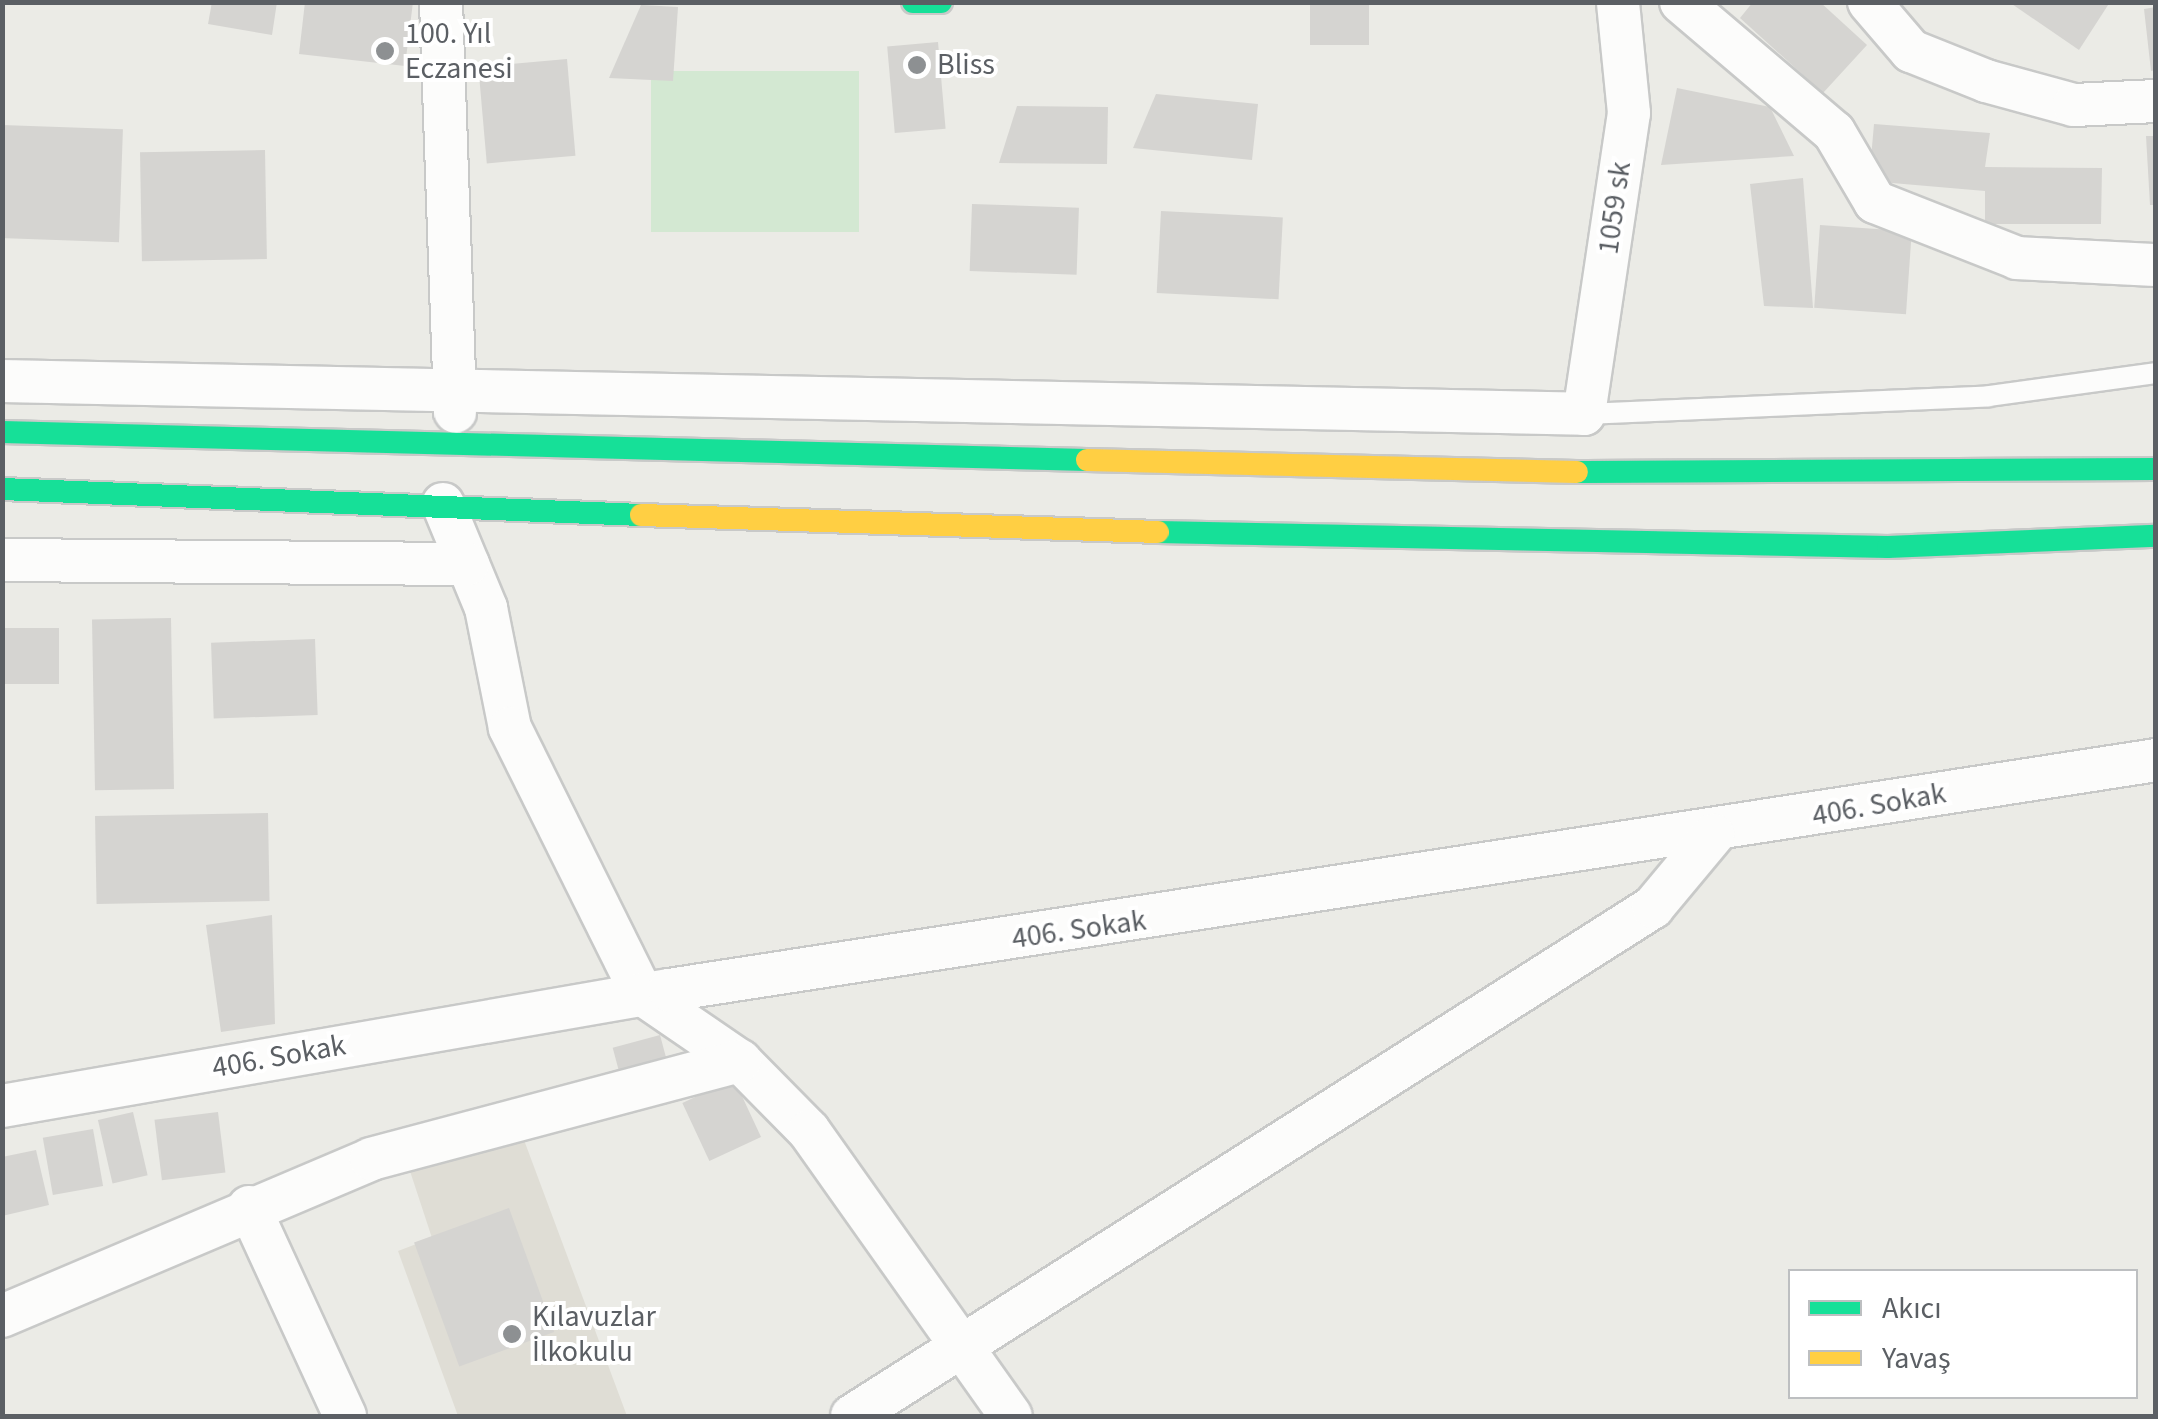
<!DOCTYPE html>
<html>
<head>
<meta charset="utf-8">
<style>
  body { margin:0 }
  #map { position:relative; width:2158px; height:1419px; overflow:hidden; background:#ebebe6; font-family:"Source Sans 3",sans-serif }
  div>[style] { position:absolute }
  [style*='--x'] { left:calc(var(--x)*1px); top:calc(var(--y)*1px); width:calc(var(--w)*1px); rotate:calc(var(--a)*1deg) }
  .education>* { inset:0; background:#dfddd5 }
  .green>* { inset:0; background:#d3e8d2; transform-origin:0 0 }
  .building>* { inset:0; background:#d5d4d1; transform-origin:0 0 }
  .roads { filter:drop-shadow(2px 0 #c8c9c8) drop-shadow(-2px 0 #c8c9c8) drop-shadow(0 2px #c8c9c8) drop-shadow(0 -2px #c8c9c8) }
  .lane>* { height:20px; margin:-10px; padding:0 10px; transform-origin:10px; border-radius:10px; background:#fcfcfb }
  .street>* { height:42px; margin:-21px; padding:0 21px; transform-origin:21px; border-radius:21px; background:#fcfcfb }
  .fast>* { height:22px; margin:-11px; padding:0 11px; transform-origin:11px; border-radius:11px; background:#16e098 }
  .slow>* { height:22px; margin:-11px; padding:0 11px; transform-origin:11px; border-radius:11px; background:#ffcf43 }
  .dots>* { width:28px; height:28px; translate:-50% -50%; box-sizing:border-box; border:5px solid #fff; border-radius:50% }
  span { translate:-50% -50%; white-space:nowrap; text-align:center; line-height:1.15; -webkit-text-stroke:8px #fff; paint-order:stroke }
  .poi-label { font-size:30px; color:#5b5f64 }
  .left { translate:0 -50%; text-align:left }
  .street-label { font-size:30px; color:#5b5f64 }
  .frame { position:absolute; inset:0; border:5px solid #5b5f64; pointer-events:none }
  .legend { position:absolute; left:1788px; top:1269px; width:350px; height:130px; box-sizing:border-box; background:#fff; border:2px solid #bdbfc1; margin:0; padding:12px 18px; list-style:none; font-size:30px; color:#5b5f64 }
  .legend li { display:flex; align-items:center; gap:20px; height:50px }
  .legend b { width:50px; border:2px solid #bdbfc1 }
</style>
</head>
<body>
<div id="map">
  <div class="education">
    <div style="clip-path:polygon(524px 1140px,627px 1416px,458px 1416px,398px 1251px,432px 1238px,408px 1165px)"></div>
  </div>
  <div class="green">
    <div style="left:859px;top:71px;width:161px;height:208px;rotate:90deg"></div>
  </div>
  <div class="building">
    <div style="clip-path:polygon(212px 2px,277px 2px,272px 35px,208px 24px)"></div>
    <div style="clip-path:polygon(305px 2px,413px 2px,405px 66px,299px 54px)"></div>
    <div style="left:1310px;top:2px;width:59px;height:43px"></div>
    <div style="clip-path:polygon(1753px 2px,1820px 2px,1867px 45px,1823px 93px,1740px 18px)"></div>
    <div style="clip-path:polygon(2009px 2px,2110px 2px,2079px 50px)"></div>
    <div style="clip-path:polygon(641px 5px,678px 7px,673px 81px,609px 78px)"></div>
    <div style="clip-path:polygon(2156px 7px,2156px 70px,2151px 71px,2144px 9px)"></div>
    <div style="left:938px;top:42px;width:87px;height:51px;rotate:85deg"></div>
    <div style="left:567px;top:59px;width:97px;height:89px;rotate:85deg"></div>
    <div style="clip-path:polygon(1677px 88px,1770px 107px,1794px 156px,1661px 165px)"></div>
    <div style="clip-path:polygon(1156px 94px,1258px 104px,1252px 160px,1133px 148px)"></div>
    <div style="clip-path:polygon(1017px 106px,1108px 107px,1107px 164px,999px 163px)"></div>
    <div style="clip-path:polygon(1874px 124px,1990px 133px,1985px 167px,2102px 168px,2101px 224px,1985px 224px,1985px 191px,1869px 181px)"></div>
    <div style="left:2px;top:125px;width:121px;height:113px;rotate:2deg"></div>
    <div style="clip-path:polygon(2146px 136px,2156px 136px,2156px 205px,2150px 205px)"></div>
    <div style="left:265px;top:150px;width:109px;height:125px;rotate:89deg"></div>
    <div style="clip-path:polygon(1803px 178px,1813px 308px,1764px 306px,1750px 184px)"></div>
    <div style="left:972px;top:204px;width:107px;height:67px;rotate:2deg"></div>
    <div style="left:1161px;top:211px;width:122px;height:82px;rotate:3deg"></div>
    <div style="left:1820px;top:225px;width:92px;height:83px;rotate:4deg"></div>
    <div style="left:171px;top:618px;width:171px;height:79px;rotate:89deg"></div>
    <div style="left:2px;top:628px;width:57px;height:56px"></div>
    <div style="left:315px;top:639px;width:76px;height:104px;rotate:88deg"></div>
    <div style="left:268px;top:813px;width:88px;height:173px;rotate:89deg"></div>
    <div style="clip-path:polygon(272px 915px,275px 1024px,221px 1032px,206px 925px)"></div>
    <div style="left:660px;top:1035px;width:42px;height:49px;rotate:75deg"></div>
    <div style="left:734px;top:1079px;width:64px;height:57px;rotate:65deg"></div>
    <div style="left:133px;top:1112px;width:65px;height:36px;rotate:77deg"></div>
    <div style="left:218px;top:1112px;width:61px;height:64px;rotate:83deg"></div>
    <div style="left:93px;top:1129px;width:58px;height:51px;rotate:80deg"></div>
    <div style="clip-path:polygon(36px 1150px,49px 1205px,2px 1216px,2px 1157px)"></div>
    <div style="left:509px;top:1208px;width:132px;height:101px;rotate:70deg"></div>
  </div>
  <div class="roads">
    <div class="lane">
      <div style="--x:1584;--y:414;--w:405;--a:-2.5"></div>
      <div style="--x:1989;--y:396;--w:169;--a:-7.8"></div>
    </div>
    <div class="street">
      <div style="--x:441;--y:2;--w:410;--a:88"></div>
      <div style="--x:1681;--y:2;--w:201;--a:40.4"></div>
      <div style="--x:1834;--y:132;--w:81;--a:59.6"></div>
      <div style="--x:1875;--y:202;--w:153;--a:21.5"></div>
      <div style="--x:2017;--y:258;--w:139;--a:2.9"></div>
      <div style="--x:1869;--y:2;--w:65;--a:49.4"></div>
      <div style="--x:1911;--y:51;--w:81;--a:21.8"></div>
      <div style="--x:1986;--y:81;--w:91;--a:15.3"></div>
      <div style="--x:2074;--y:105;--w:82;--a:-2.8"></div>
      <div style="--x:2;--y:381;--w:1582;--a:1.19"></div>
      <div style="--x:1584;--y:414;--w:304;--a:-81.5"></div>
      <div style="--x:1629;--y:113;--w:112;--a:-95.7"></div>
      <div style="--x:443;--y:504;--w:113;--a:67.5"></div>
      <div style="--x:486;--y:608;--w:122;--a:78.7"></div>
      <div style="--x:510;--y:728;--w:297;--a:63.6"></div>
      <div style="--x:642;--y:994;--w:119;--a:34.4"></div>
      <div style="--x:740;--y:1061;--w:98;--a:45.4"></div>
      <div style="--x:809;--y:1131;--w:349;--a:54.7"></div>
      <div style="--x:2;--y:560;--w:466;--a:0.5"></div>
      <div style="--x:2;--y:1106;--w:677;--a:-9.87"></div>
      <div style="--x:669;--y:990;--w:1505;--a:-8.79"></div>
      <div style="--x:249;--y:1207;--w:230;--a:65.3"></div>
      <div style="--x:2;--y:1316;--w:401;--a:-23"></div>
      <div style="--x:371;--y:1159;--w:382;--a:-14.9"></div>
      <div style="--x:852;--y:1416;--w:949;--a:-32.43"></div>
      <div style="--x:1653;--y:907;--w:94;--a:-50.2"></div>
    </div>
    <div class="fast">
      <div style="--x:913;--y:2;--w:28;--a:0"></div>
      <div style="--x:2;--y:432;--w:1085;--a:1.48"></div>
      <div style="--x:1577;--y:472;--w:579;--a:-0.3"></div>
      <div style="--x:2;--y:489;--w:640;--a:2.33"></div>
      <div style="--x:1158;--y:532;--w:730;--a:1.18"></div>
      <div style="--x:1888;--y:547;--w:268;--a:-2.4"></div>
    </div>
    <div class="slow">
      <div style="--x:1087;--y:460;--w:490;--a:1.4"></div>
      <div style="--x:641;--y:515;--w:517;--a:1.88"></div>
    </div>
  </div>
  <div class="dots">
    <div style="left:385px;top:51px;background:#8d9092"></div>
    <div style="left:917px;top:65px;background:#8d9092"></div>
    <div style="left:512px;top:1334px;background:#8d9092"></div>
  </div>
  <div class="poi-label">
    <span class="left" style="left:405px;top:51px">100. Yıl<br>Eczanesi</span>
    <span class="left" style="left:937px;top:65px">Bliss</span>
    <span class="left" style="left:532px;top:1334px">Kılavuzlar<br>İlkokulu</span>
  </div>
  <div class="street-label">
    <span style="left:1615px;top:208px;rotate:-82deg">1059 sk</span>
    <span style="left:1879px;top:805px;rotate:-10deg">406. Sokak</span>
    <span style="left:1079px;top:930px;rotate:-8deg">406. Sokak</span>
    <span style="left:279px;top:1057px;rotate:-10deg">406. Sokak</span>
  </div>
  <div class="frame"></div>
  <ul class="legend">
  <li><b style="height:12px;background:#16e098"></b>Akıcı</li>
  <li><b style="height:12px;background:#ffcf43"></b>Yavaş</li>
  </ul>
</div>
</body>
</html>
